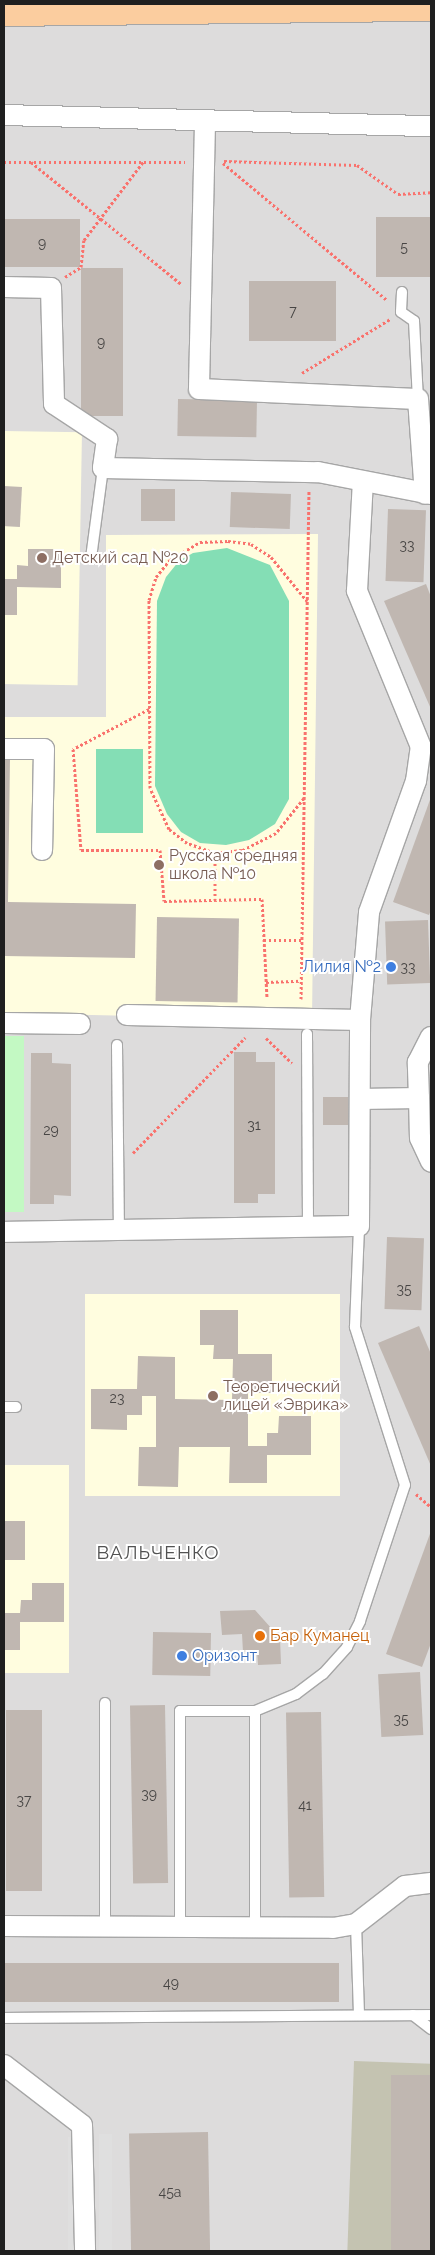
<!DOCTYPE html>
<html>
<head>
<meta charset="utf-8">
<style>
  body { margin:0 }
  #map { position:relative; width:435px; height:2255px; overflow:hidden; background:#f0ebe5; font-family:Raleway,sans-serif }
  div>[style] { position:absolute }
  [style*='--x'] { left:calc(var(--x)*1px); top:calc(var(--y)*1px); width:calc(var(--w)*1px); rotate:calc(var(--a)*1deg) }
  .residential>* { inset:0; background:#dddcdc; transform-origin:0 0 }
  .education>* { inset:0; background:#fffddf; transform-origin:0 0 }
  .construction>* { inset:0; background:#c4c3b1; transform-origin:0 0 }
  .park>* { inset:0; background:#c3f9c3; transform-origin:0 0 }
  .pitch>* { inset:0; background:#84deb5; transform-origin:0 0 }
  .parking>* { inset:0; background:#dfdfdf; transform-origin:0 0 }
  .building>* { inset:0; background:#c0b7b1; transform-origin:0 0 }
  .path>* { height:3px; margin-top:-1.5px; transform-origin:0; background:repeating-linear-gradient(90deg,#f9726d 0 2.5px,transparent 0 5px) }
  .roads { filter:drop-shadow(1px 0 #a6a6a6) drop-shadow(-1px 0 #a6a6a6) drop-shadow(0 1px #a6a6a6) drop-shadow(0 -1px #a6a6a6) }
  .service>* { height:10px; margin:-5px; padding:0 5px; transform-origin:5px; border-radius:5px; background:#fff }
  .minor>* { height:20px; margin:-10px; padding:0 10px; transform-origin:10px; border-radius:10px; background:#fff }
  .primary>* { height:28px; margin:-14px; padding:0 14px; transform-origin:14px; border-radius:14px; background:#fbcd9f }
  .dots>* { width:14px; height:14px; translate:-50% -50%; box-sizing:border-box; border:2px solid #fff; border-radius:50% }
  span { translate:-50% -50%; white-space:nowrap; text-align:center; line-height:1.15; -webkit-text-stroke:4px #fff; paint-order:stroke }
  .number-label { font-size:14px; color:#474544 }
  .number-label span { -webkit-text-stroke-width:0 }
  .education-label { font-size:16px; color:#785e54 }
  .left { translate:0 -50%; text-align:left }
  .shop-label { font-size:16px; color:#366cbe }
  .right { translate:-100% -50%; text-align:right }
  .food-label { font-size:16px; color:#c56008 }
  .quarter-label { font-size:19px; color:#525252; letter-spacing:1px }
  .frame { position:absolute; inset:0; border:5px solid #1f1f1f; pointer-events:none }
</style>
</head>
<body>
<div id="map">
  <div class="residential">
    <div style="left:4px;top:4px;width:427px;height:2247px"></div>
  </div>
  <div class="education">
    <div style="left:4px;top:431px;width:78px;height:253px;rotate:1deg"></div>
    <div style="clip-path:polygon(318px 534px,312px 1020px,4px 1013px,4px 717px,106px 717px,106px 535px)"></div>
    <div style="left:85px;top:1294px;width:255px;height:202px"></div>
    <div style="left:4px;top:1465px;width:65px;height:208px"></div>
  </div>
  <div class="construction">
    <div style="left:354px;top:2061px;width:77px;height:190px;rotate:2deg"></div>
  </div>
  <div class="park">
    <div style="left:4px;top:1036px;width:20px;height:176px"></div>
  </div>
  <div class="pitch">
    <div style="clip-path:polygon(227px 548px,270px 565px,289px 601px,289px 799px,275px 824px,249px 840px,226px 845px,200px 843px,181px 832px,167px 814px,155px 786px,157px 601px,166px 577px,179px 561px,193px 553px)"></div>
    <div style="left:143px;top:749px;width:84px;height:47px;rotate:90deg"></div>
  </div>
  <div class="parking">
    <div style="left:112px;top:2134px;width:117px;height:13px;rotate:90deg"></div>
    <div style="left:68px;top:2137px;width:12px;height:114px"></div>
  </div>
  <div class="building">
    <div style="left:376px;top:217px;width:55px;height:60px"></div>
    <div style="left:4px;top:219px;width:76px;height:48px"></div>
    <div style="left:81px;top:268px;width:42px;height:148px"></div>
    <div style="left:249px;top:281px;width:87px;height:60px"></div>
    <div style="left:178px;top:399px;width:79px;height:37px;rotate:1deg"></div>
    <div style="left:4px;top:486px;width:18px;height:40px;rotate:3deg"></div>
    <div style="left:141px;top:489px;width:34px;height:32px"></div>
    <div style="left:231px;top:492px;width:60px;height:35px;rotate:2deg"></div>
    <div style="left:388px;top:509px;width:38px;height:72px;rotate:2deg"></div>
    <div style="clip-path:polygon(28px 549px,61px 549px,61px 588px,17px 587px,17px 615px,4px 615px,4px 579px,17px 579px,17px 565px,28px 566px)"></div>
    <div style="clip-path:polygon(426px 584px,431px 597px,431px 709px,384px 601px)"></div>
    <div style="clip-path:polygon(4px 758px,10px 759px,8px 902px,136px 904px,135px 958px,4px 956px)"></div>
    <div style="clip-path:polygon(431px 797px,431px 910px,429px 915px,393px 902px)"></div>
    <div style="left:157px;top:917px;width:82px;height:84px;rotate:1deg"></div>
    <div style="left:428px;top:920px;width:63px;height:43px;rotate:88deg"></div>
    <div style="clip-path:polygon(234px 1052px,256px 1052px,256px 1062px,275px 1062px,275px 1194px,258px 1194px,258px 1203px,234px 1203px)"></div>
    <div style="clip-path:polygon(31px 1053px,52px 1053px,52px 1063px,71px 1064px,71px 1196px,54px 1195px,54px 1204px,30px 1204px)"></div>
    <div style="left:323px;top:1097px;width:25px;height:28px"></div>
    <div style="left:387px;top:1237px;width:37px;height:72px;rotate:2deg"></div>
    <div style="clip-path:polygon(200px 1310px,238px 1310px,238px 1354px,272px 1354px,272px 1393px,248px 1393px,248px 1446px,267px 1446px,267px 1433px,278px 1433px,279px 1416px,311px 1416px,311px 1455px,267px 1455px,267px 1483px,229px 1483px,230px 1447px,179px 1447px,178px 1487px,138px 1486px,139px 1447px,156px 1447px,156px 1396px,142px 1396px,142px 1415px,127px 1415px,127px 1430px,91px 1429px,91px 1389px,137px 1389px,138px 1356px,175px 1357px,175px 1399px,232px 1400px,233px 1359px,213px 1359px,214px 1345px,200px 1345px)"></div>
    <div style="clip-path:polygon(419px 1326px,431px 1354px,431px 1466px,378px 1343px)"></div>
    <div style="left:4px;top:1521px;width:21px;height:39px"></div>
    <div style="clip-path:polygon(431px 1531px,431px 1643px,422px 1667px,386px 1654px)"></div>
    <div style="clip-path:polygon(32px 1583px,64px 1583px,64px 1622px,20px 1622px,20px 1650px,4px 1650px,4px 1613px,20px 1613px,21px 1600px,32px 1600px)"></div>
    <div style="clip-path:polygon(255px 1610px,280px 1638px,281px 1664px,258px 1665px,257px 1651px,243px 1652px,242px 1634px,222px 1635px,220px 1611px)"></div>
    <div style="left:153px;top:1632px;width:58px;height:43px;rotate:1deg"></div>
    <div style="left:420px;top:1672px;width:63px;height:42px;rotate:87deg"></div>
    <div style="left:165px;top:1705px;width:178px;height:35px;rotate:89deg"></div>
    <div style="left:6px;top:1710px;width:36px;height:181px"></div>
    <div style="left:321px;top:1712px;width:185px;height:35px;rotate:89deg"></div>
    <div style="left:4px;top:1963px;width:335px;height:39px"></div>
    <div style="left:391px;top:2075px;width:40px;height:176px"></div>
    <div style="left:208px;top:2132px;width:119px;height:79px;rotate:89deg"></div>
  </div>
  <div class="path">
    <div style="--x:224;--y:161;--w:133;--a:1.7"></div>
    <div style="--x:357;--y:165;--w:50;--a:35.3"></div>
    <div style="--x:398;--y:194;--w:33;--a:-3"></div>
    <div style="--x:4;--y:162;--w:181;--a:0"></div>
    <div style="--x:31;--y:162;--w:193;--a:39.1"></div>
    <div style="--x:223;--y:163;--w:214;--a:39.9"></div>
    <div style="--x:65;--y:277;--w:19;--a:-32"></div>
    <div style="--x:81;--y:267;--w:27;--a:-84"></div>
    <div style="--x:84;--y:240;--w:98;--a:-52.9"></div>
    <div style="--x:302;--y:373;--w:103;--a:-31.5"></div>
    <div style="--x:149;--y:709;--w:86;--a:152.2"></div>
    <div style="--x:73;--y:749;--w:101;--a:85.5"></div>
    <div style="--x:81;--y:850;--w:79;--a:0"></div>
    <div style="--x:160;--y:850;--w:51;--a:85.5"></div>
    <div style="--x:164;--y:901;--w:98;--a:-1.2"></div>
    <div style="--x:262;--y:899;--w:99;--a:87.1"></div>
    <div style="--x:304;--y:798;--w:45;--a:128.7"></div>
    <div style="--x:276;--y:833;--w:38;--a:153"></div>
    <div style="--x:242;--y:850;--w:27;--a:174"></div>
    <div style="--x:215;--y:853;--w:30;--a:-160"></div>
    <div style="--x:187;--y:843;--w:23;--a:-142"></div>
    <div style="--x:169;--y:829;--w:45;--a:-114.9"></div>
    <div style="--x:150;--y:788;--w:188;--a:-90.3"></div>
    <div style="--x:149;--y:600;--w:24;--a:-73"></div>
    <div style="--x:156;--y:577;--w:22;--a:-51"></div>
    <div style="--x:170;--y:560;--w:35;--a:-31"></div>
    <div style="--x:200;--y:542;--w:28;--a:-2"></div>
    <div style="--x:228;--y:541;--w:23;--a:7"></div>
    <div style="--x:251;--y:544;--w:24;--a:33"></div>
    <div style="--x:271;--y:557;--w:57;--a:50.7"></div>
    <div style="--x:215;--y:853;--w:47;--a:90"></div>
    <div style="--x:264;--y:940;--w:38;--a:0"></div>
    <div style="--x:266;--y:982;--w:35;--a:-2"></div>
    <div style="--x:301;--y:999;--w:509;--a:-89.1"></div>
    <div style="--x:266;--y:1038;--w:36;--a:44"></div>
    <div style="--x:133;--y:1153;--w:161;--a:-45.8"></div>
    <div style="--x:416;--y:1494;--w:20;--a:41"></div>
  </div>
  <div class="roads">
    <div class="service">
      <div style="--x:402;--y:292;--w:20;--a:93"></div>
      <div style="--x:401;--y:312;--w:16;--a:35"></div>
      <div style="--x:414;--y:321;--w:78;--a:87.1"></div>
      <div style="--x:91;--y:558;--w:91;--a:-82.4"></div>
      <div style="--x:307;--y:1034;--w:194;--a:89.7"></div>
      <div style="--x:117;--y:1045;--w:186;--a:89.4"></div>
      <div style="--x:4;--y:1407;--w:12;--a:0"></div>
      <div style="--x:105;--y:1703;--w:224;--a:90"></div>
      <div style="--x:255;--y:1711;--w:44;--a:-22.5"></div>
      <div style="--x:296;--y:1694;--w:34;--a:-37"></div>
      <div style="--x:323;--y:1674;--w:36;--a:-48"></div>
      <div style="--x:347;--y:1647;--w:29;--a:-63"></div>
      <div style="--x:360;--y:1621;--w:143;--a:-71.7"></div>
      <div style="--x:405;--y:1485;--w:166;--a:-107.6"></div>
      <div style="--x:355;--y:1327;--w:101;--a:-87.7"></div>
      <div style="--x:356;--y:1924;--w:91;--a:88.1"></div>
      <div style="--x:180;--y:1927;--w:216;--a:-90"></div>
      <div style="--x:180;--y:1711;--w:75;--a:0"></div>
      <div style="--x:255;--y:1711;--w:216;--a:90"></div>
      <div style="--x:413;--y:2015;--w:23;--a:38"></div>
      <div style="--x:4;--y:2018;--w:427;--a:-0.4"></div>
    </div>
    <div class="minor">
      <div style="--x:4;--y:115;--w:427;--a:1.5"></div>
      <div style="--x:205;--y:123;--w:266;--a:91.3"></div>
      <div style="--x:199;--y:389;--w:219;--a:2.6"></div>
      <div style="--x:418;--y:399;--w:95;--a:85.8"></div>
      <div style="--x:4;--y:287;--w:47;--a:1.2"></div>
      <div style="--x:51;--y:288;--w:116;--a:88.5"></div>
      <div style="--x:54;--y:404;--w:64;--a:33.4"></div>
      <div style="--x:107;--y:439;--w:29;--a:98"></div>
      <div style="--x:103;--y:468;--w:215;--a:1.1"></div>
      <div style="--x:318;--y:472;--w:115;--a:11"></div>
      <div style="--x:4;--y:749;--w:40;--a:0"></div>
      <div style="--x:44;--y:749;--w:101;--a:91.1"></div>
      <div style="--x:127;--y:1015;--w:233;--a:1.2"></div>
      <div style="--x:4;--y:1023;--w:76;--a:0.8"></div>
      <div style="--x:419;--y:1098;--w:40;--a:88.6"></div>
      <div style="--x:420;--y:1138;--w:26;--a:65"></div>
      <div style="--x:360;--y:1099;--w:59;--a:-1"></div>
      <div style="--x:419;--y:1098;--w:36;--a:-92"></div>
      <div style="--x:418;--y:1062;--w:28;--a:-63"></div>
      <div style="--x:4;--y:1232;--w:355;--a:-1"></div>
      <div style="--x:359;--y:1226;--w:206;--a:-89.7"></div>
      <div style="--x:360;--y:1020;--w:108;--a:-85.2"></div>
      <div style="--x:369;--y:912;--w:139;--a:-70.3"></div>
      <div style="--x:416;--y:781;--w:34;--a:-82"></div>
      <div style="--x:421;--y:747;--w:169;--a:-112.3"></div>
      <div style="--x:357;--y:591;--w:110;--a:-86.9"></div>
      <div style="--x:4;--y:1926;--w:329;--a:0.3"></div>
      <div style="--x:333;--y:1928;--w:23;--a:-10"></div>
      <div style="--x:356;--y:1924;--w:62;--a:-37.8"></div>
      <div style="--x:405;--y:1886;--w:26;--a:-7"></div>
      <div style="--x:4;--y:2065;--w:98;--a:37.6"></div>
      <div style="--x:82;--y:2125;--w:126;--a:88.6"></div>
    </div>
    <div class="primary">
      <div style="--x:4;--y:12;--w:427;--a:-0.7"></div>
    </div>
  </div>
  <div class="dots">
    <div style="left:42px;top:558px;background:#8d6e63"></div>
    <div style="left:159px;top:865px;background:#8d6e63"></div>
    <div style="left:391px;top:967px;background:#3f7fe0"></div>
    <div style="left:213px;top:1396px;background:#8d6e63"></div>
    <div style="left:260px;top:1636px;background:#e8710a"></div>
    <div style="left:182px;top:1656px;background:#3f7fe0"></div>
  </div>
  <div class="number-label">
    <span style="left:42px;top:243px">9</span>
    <span style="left:404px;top:247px">5</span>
    <span style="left:293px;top:311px">7</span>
    <span style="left:101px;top:342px">9</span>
    <span style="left:407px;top:545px">33</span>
    <span style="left:408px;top:967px">33</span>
    <span style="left:254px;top:1125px">31</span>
    <span style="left:51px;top:1130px">29</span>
    <span style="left:404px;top:1289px">35</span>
    <span style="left:117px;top:1398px">23</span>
    <span style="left:401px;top:1719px">35</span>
    <span style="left:149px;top:1794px">39</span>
    <span style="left:24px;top:1800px">37</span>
    <span style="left:305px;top:1805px">41</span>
    <span style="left:171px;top:1983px">49</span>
    <span style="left:170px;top:2192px">45а</span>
  </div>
  <div class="education-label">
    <span class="left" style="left:52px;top:558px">Детский сад №20</span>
    <span class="left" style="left:169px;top:865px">Русская средняя<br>школа №10</span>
    <span class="left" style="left:223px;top:1396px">Теоретический<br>лицей «Эврика»</span>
  </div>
  <div class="shop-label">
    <span class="right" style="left:381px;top:967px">Лилия №2</span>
    <span class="left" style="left:192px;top:1656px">Оризонт</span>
  </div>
  <div class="food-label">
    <span class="left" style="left:270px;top:1636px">Бар Куманец</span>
  </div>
  <div class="quarter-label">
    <span style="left:158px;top:1553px">ВАЛЬЧЕНКО</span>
  </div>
  <div class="frame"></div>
</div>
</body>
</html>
